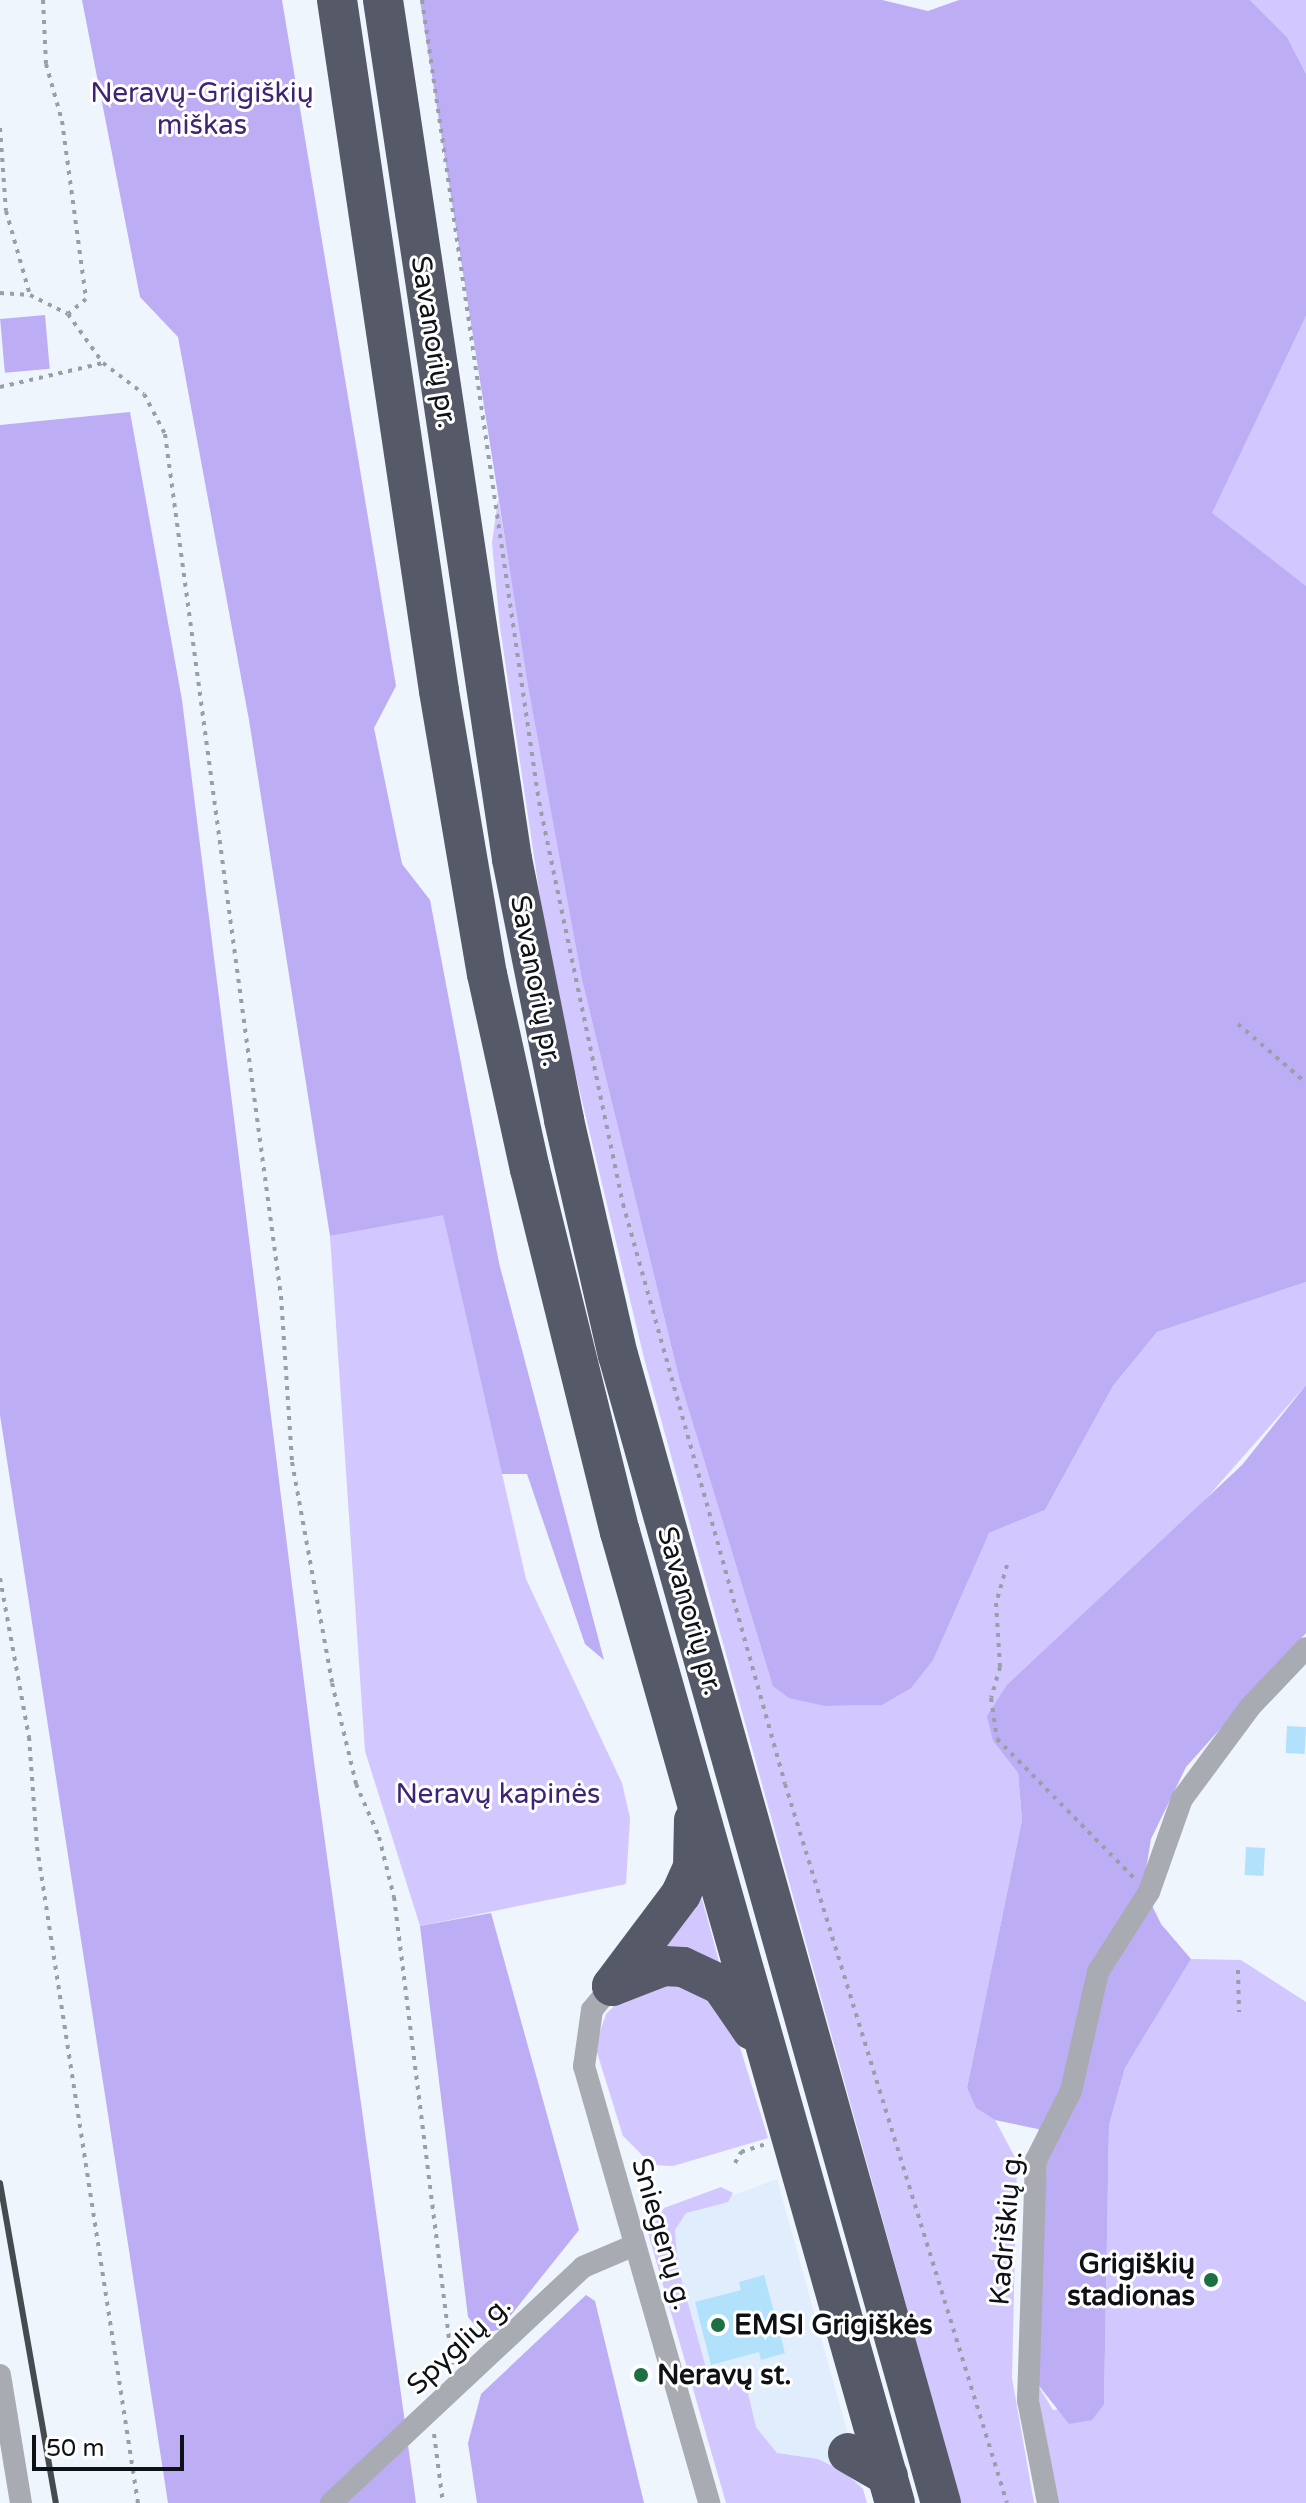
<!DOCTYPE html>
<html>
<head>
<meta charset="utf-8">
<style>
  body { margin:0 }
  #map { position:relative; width:1306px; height:2503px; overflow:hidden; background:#eef5fd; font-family:"Varela Round",sans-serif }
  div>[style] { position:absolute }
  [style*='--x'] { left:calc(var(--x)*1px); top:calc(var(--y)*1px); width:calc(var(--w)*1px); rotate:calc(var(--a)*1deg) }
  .built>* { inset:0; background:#dfedfd }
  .green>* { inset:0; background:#d2c7fe }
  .forest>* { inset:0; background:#bcadf5; transform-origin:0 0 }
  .building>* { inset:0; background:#b2e1fc; transform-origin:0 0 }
  .path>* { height:4px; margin-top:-2px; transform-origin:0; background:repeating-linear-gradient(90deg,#999fa6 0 4px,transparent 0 10px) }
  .street>* { height:22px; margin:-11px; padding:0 11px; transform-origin:11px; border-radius:11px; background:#a9abb2 }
  .highway>* { height:40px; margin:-20px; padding:0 20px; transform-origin:20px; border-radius:20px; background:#565a68 }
  .rail>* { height:6px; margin:-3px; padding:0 3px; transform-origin:3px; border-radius:3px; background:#464b50 }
  .dots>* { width:22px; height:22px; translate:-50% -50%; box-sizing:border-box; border:4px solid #fff; border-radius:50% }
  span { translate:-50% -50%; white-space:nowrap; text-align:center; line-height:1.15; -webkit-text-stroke:6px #fff; paint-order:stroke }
  .park-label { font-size:28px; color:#3f2476 }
  .street-label { font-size:28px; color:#0e1216 }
  .poi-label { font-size:28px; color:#0e1216; font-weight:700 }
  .right { translate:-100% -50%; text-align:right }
  .left { translate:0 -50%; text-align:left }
  .scale { position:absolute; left:32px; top:2435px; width:152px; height:36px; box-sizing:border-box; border:4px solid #0e1216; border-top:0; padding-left:10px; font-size:24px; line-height:28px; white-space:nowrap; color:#0e1216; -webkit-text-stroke:6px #fff; paint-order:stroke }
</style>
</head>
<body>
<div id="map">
  <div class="built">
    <div style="clip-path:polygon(777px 2179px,863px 2489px,818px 2459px,777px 2453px,756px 2427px,744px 2385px,708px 2375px,678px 2267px,675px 2230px,686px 2213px)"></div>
  </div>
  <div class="green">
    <div style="clip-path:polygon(1250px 0,1306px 0,1306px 74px,1287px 37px)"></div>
    <div style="clip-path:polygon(1306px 316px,1306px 586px,1211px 514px)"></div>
    <div style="clip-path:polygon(498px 499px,582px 980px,678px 1374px,825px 1706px,882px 1705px,989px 1533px,1045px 1510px,1113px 1386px,1157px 1332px,1306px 1282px,1306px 1385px,993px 1741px,1018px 1773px,1022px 1820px,967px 2088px,976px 2108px,995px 2120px,1017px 2161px,1012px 2378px,1034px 2503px,961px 2503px,644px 1358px,563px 1022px,540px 897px,500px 627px,492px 543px)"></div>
    <div style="clip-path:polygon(443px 1214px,526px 1579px,622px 1783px,630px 1818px,626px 1884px,420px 1926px,365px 1751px,330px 1236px)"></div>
    <div style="clip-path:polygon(698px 1884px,721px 1969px,678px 1956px,657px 1940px)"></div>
    <div style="clip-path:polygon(1191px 1959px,1241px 1960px,1306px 2002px,1306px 2503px,1058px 2503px,1036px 2382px,1053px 2410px,1104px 2404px,1109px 2125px,1125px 2068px)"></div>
    <div style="clip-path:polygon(688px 1976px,730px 2015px,768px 2138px,673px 2166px,652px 2165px,623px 2136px,595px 2046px,606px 2014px,629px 1991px)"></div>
    <div style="clip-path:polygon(721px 2187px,733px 2193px,728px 2202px,686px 2213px,675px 2230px,678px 2267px,708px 2375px,742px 2369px,756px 2427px,777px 2453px,818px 2459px,844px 2472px,863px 2489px,867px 2503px,726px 2503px,648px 2233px,664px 2208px)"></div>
  </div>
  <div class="forest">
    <div style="clip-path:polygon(82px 0,282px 0,396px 686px,374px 728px,402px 864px,430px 900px,499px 1263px,604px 1660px,585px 1644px,527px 1474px,502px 1474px,443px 1215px,330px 1236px,249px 720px,178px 337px,140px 297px)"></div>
    <div style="clip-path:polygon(420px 0,882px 0,928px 11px,959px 0,1250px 0,1287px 37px,1306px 74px,1306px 316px,1212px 513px,1306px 586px,1306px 1282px,1157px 1332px,1113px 1386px,1045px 1510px,989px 1533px,933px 1660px,911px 1688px,882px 1705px,825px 1706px,789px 1698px,773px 1686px,678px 1374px,582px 980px,528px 685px)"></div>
    <div style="left:45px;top:315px;width:54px;height:45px;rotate:85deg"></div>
    <div style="clip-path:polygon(130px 412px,182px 700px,314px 1762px,416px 2503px,168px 2503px,0 1415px,0 425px)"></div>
    <div style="clip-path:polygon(1306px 1385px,1306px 1633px,1186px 1767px,1151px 1839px,1143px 1887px,1161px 1924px,1191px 1959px,1125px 2068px,1109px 2125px,1104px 2404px,1092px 2420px,1069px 2424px,1036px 2382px,1048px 2139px,1038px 2129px,995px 2120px,976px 2108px,967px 2088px,1022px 1820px,1018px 1773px,993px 1741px,987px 1716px,1007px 1685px,1242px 1465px)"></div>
    <div style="clip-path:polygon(491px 1913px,579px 2230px,499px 2330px,481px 2333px,468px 2317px,420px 1926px)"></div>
    <div style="clip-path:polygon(586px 2295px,595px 2301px,644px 2503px,477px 2503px,468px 2443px,481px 2394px)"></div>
  </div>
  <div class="building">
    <div style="left:1287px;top:1726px;width:19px;height:27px;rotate:3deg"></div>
    <div style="left:1246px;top:1847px;width:19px;height:28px;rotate:3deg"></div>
    <div style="clip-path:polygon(764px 2275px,785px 2353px,761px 2360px,759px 2352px,711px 2365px,695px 2302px,741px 2290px,739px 2282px)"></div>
  </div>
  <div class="path">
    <div style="--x:43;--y:0;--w:64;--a:87.3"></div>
    <div style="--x:46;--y:64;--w:59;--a:74.3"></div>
    <div style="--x:62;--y:121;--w:180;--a:82.3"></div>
    <div style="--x:86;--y:299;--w:23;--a:140"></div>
    <div style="--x:422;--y:0;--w:810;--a:81.7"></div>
    <div style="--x:539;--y:802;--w:411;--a:78.2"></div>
    <div style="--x:623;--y:1204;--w:602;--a:74.39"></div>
    <div style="--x:785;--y:1784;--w:752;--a:72.84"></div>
    <div style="--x:0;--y:128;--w:83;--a:85.9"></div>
    <div style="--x:6;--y:211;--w:87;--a:74.1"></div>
    <div style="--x:0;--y:293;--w:30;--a:4"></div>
    <div style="--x:30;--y:295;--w:42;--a:26.6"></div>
    <div style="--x:68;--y:314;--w:60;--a:54.5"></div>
    <div style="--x:0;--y:387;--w:106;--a:-13.1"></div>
    <div style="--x:103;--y:363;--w:51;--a:37.1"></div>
    <div style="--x:144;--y:394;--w:45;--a:62.3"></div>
    <div style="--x:165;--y:434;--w:870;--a:82.34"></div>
    <div style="--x:281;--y:1296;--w:166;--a:86.2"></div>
    <div style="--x:292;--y:1462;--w:225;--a:79.7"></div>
    <div style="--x:332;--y:1683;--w:104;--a:76.6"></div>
    <div style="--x:356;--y:1784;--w:58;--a:66.5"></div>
    <div style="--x:379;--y:1837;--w:62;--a:76"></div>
    <div style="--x:394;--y:1897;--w:471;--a:82.9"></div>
    <div style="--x:1238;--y:1024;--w:90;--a:40.9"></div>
    <div style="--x:1007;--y:1565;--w:40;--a:106"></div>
    <div style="--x:996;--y:1603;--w:64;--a:86.4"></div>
    <div style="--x:1000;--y:1667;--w:32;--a:106"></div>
    <div style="--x:991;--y:1698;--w:41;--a:81.7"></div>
    <div style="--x:997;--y:1739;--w:195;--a:45.4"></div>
    <div style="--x:0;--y:1578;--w:162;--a:79.7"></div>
    <div style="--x:29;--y:1737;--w:110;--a:85.8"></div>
    <div style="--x:37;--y:1847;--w:664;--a:81.25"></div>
    <div style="--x:1238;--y:1970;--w:42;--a:88.6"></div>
    <div style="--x:735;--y:2163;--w:13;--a:-61"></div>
    <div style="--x:741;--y:2152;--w:25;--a:-18"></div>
    <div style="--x:434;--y:2434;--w:70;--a:82.6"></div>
  </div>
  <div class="street">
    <div style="--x:612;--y:1986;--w:31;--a:130"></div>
    <div style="--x:592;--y:2010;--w:57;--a:98.1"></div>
    <div style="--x:584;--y:2066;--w:455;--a:74"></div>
    <div style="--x:0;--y:2375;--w:130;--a:80.7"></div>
    <div style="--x:331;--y:2503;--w:345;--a:-43.1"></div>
    <div style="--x:583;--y:2267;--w:56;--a:-22.9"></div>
    <div style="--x:1048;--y:2503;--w:105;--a:-101"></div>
    <div style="--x:1028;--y:2400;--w:240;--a:-88.1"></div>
    <div style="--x:1036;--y:2160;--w:77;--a:-63.1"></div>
    <div style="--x:1071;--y:2091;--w:122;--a:-77.2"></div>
    <div style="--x:1098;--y:1972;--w:95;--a:-57.5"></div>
    <div style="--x:1149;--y:1892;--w:99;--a:-70.5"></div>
    <div style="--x:1182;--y:1799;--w:114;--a:-53.5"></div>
    <div style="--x:1250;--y:1707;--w:81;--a:-46.5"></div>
  </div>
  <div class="highway">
    <div style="--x:337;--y:0;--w:698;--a:81.6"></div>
    <div style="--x:439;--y:691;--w:287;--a:80.4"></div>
    <div style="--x:487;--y:974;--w:200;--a:77.6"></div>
    <div style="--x:530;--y:1169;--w:374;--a:76.1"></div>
    <div style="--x:620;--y:1532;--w:1009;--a:74.19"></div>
    <div style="--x:383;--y:0;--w:869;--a:81.46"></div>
    <div style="--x:512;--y:859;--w:266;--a:78.7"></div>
    <div style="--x:564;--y:1120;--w:241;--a:77.1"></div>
    <div style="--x:618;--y:1355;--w:1193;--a:74.29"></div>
    <div style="--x:612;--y:1986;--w:56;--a:-21"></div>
    <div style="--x:664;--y:1966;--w:19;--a:3"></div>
    <div style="--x:683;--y:1967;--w:42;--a:25.3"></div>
    <div style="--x:721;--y:1985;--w:55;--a:55.4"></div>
    <div style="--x:612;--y:1986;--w:115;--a:-53.1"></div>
    <div style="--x:681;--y:1894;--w:30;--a:-66"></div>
    <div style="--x:693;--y:1867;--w:47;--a:-88.8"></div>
    <div style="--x:848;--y:2453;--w:46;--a:29.9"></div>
  </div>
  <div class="rail">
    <div style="--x:0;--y:2183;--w:325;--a:80.1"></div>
  </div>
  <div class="dots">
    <div style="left:1211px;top:2280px;background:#1d7041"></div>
    <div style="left:718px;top:2325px;background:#1d7041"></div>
    <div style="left:641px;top:2375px;background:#1d7041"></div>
  </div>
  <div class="park-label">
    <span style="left:202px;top:109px">Neravų-Grigiškių<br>miškas</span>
    <span style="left:498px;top:1794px">Neravų kapinės</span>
  </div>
  <div class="street-label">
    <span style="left:434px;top:342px;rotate:81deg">Savanorių pr.</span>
    <span style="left:536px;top:981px;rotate:79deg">Savanorių pr.</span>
    <span style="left:690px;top:1611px;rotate:74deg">Savanorių pr.</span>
    <span style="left:1006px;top:2228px;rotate:-85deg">Kadriškių g.</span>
    <span style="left:662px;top:2234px;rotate:74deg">Sniegenų g.</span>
    <span style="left:459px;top:2345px;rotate:-43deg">Spyglių g.</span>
  </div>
  <div class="poi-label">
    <span class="right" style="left:1195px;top:2280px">Grigiškių<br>stadionas</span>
    <span class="left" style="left:734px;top:2325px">EMSI Grigiškės</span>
    <span class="left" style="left:657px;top:2375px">Neravų st.</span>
  </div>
  <div class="scale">50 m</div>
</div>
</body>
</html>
